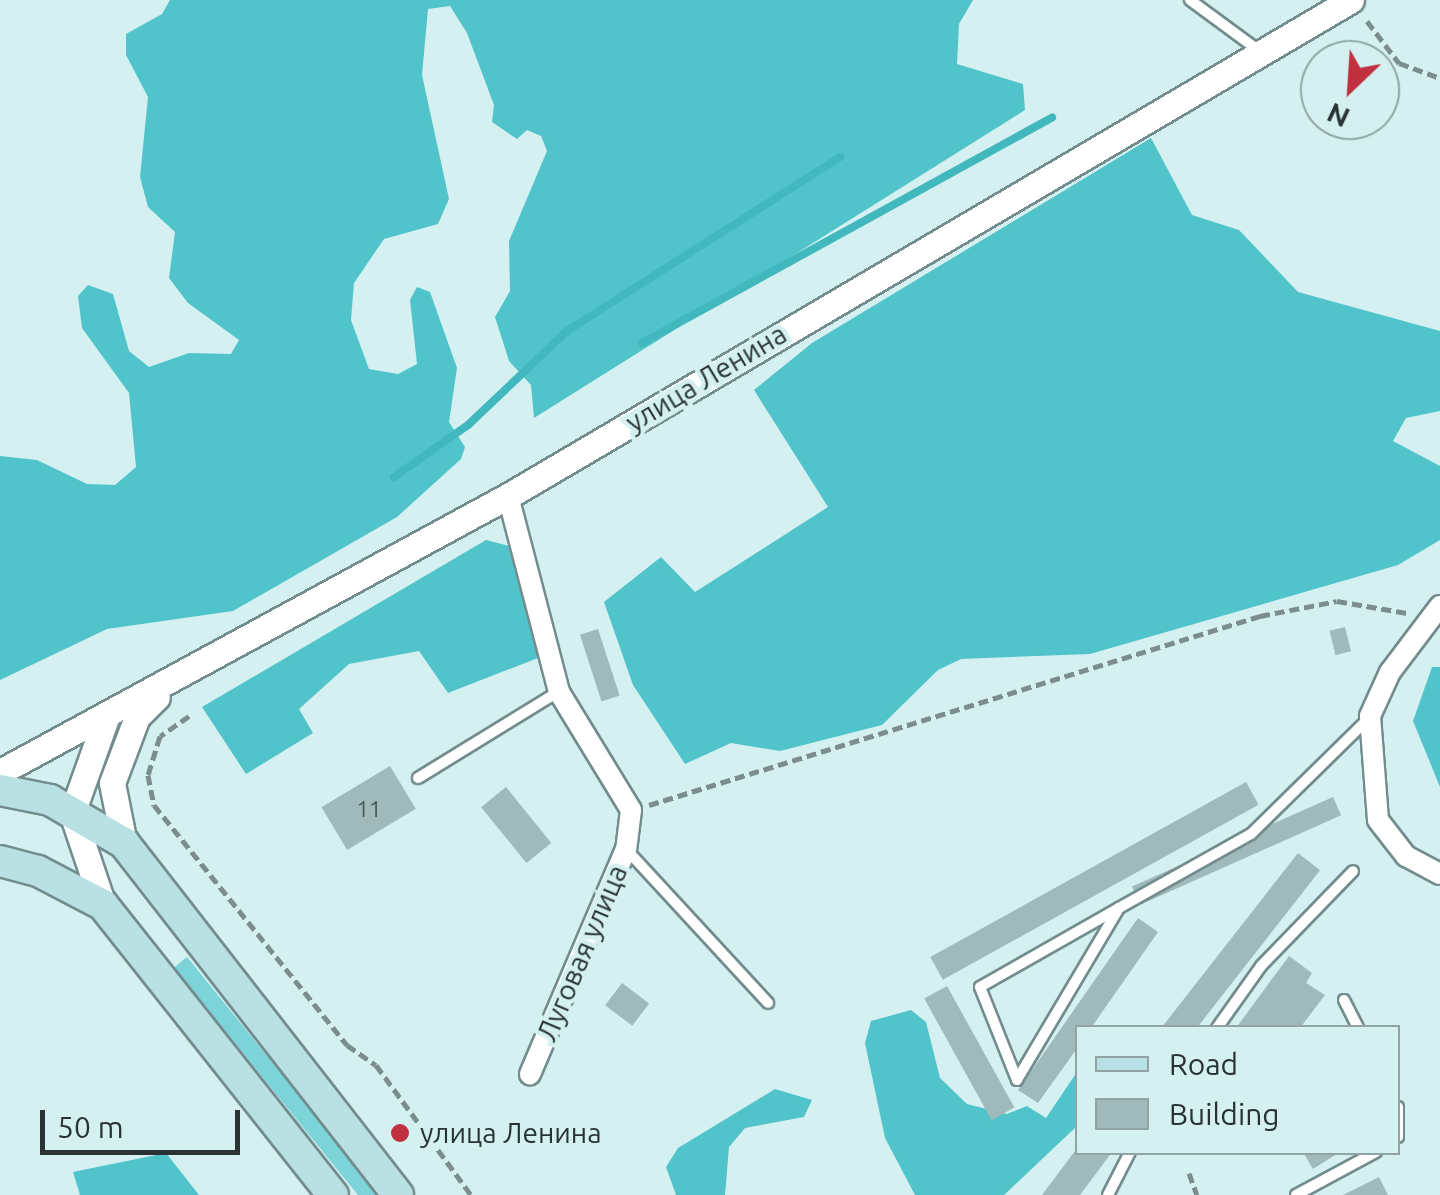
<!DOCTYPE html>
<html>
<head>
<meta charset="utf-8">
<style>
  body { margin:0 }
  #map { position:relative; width:1440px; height:1195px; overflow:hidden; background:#d4f0f1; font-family:Ubuntu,sans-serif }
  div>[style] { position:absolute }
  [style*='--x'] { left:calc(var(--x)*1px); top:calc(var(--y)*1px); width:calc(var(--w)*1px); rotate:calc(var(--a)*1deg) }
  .green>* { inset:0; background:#7cd3d8; transform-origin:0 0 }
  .forest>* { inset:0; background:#51c4cb }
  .stream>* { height:8px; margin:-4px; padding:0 4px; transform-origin:4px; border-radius:4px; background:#41b7be }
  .building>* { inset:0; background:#a0babc; transform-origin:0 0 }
  .path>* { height:5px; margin-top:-2.5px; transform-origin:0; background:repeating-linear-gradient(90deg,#7b8d8e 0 10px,transparent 0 15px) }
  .roads { filter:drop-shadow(2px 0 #738c8d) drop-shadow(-2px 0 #738c8d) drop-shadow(0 2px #738c8d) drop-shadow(0 -2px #738c8d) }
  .service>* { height:10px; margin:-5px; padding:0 5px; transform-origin:5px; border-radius:5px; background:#fff }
  .minor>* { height:20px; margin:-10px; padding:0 10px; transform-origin:10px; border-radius:10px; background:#fff }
  .tertiary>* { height:25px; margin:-12.5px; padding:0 12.5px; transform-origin:12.5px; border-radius:12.5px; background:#fff }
  .secondary>* { height:30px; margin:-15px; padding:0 15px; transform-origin:15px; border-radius:15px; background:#b9e1e3 }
  .dots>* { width:28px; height:28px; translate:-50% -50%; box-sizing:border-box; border:5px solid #d4f0f1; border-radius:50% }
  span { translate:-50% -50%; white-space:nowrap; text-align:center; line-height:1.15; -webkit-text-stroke:9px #d4f0f1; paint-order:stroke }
  .number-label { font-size:22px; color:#475556 }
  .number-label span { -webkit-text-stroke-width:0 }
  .street-label { font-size:28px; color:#293334 }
  .poi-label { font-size:28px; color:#293334 }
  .left { translate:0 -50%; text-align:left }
  .legend { position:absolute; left:1075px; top:1025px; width:325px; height:130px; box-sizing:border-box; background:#d4f0f1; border:2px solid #90a4a5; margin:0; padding:12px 18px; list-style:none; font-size:30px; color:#293334 }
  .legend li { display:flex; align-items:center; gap:20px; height:50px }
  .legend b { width:50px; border:2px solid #90a4a5 }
  .north { position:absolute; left:1300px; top:40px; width:100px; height:100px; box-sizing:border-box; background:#d4f0f1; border:2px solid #90a4a5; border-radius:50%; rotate:205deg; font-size:28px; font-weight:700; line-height:40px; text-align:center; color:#293334 }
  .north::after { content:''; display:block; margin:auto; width:35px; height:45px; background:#c0303e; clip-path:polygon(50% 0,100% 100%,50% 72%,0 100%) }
  .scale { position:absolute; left:40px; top:1110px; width:200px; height:45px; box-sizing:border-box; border:5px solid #293334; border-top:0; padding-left:12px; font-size:30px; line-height:35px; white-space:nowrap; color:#293334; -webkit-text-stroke:8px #d4f0f1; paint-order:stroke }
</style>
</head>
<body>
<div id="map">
  <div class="green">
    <div style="left:187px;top:957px;width:305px;height:17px;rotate:51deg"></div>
  </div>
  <div class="forest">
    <div style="clip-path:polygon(170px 0,973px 0,959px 24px,957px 64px,1023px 84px,1025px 110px,534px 418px,531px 385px,509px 361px,495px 317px,510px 291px,509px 241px,547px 151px,541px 136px,527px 130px,517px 139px,492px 122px,494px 105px,467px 33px,450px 6px,428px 9px,422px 75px,449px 199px,438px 224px,384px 239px,354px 283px,351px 320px,369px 369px,398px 374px,417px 364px,410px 300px,417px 287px,430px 292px,457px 368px,449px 422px,465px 447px,461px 459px,397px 517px,233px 611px,107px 629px,0 680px,0 456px,37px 460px,87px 484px,115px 485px,136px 467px,129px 393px,82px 328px,78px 296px,88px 285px,113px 294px,129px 351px,149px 367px,189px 353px,231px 354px,239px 340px,188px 303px,169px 278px,175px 232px,148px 207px,140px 177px,148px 97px,126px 55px,126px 34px,162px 14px)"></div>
    <div style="clip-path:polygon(1151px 138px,1192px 215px,1239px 230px,1298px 292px,1440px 331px,1440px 411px,1406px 418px,1393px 441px,1440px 466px,1440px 540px,1398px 565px,1090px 654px,961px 659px,938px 670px,882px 725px,780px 751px,731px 743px,685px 764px,633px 685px,604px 602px,661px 557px,695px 592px,828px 507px,754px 390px,812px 343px)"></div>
    <div style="clip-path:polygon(486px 540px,509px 546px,543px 656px,448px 693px,419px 651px,349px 664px,299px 709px,313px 733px,246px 774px,202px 707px)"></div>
    <div style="clip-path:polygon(1432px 667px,1440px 667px,1440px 787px,1413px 721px)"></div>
    <div style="clip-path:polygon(911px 1010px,926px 1022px,940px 1078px,967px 1104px,1007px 1114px,1027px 1106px,1046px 1118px,1077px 1072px,1077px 1126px,1004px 1195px,915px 1195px,885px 1138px,865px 1043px,871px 1021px)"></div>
    <div style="clip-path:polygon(775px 1089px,812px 1100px,804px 1117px,745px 1128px,729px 1147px,725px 1195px,676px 1195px,666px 1167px,678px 1148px)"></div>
    <div style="clip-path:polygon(166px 1153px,199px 1195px,80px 1195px,73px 1172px)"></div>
  </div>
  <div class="stream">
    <div style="--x:642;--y:343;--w:468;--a:-28.8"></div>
    <div style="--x:394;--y:477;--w:90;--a:-35.1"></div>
    <div style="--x:468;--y:425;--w:137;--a:-43.5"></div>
    <div style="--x:567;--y:331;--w:324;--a:-32.5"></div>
  </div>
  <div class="building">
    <div style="left:1345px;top:627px;width:25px;height:16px;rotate:76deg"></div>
    <div style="left:598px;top:629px;width:70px;height:19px;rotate:72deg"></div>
    <div style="left:390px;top:766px;width:50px;height:80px;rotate:59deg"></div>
    <div style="left:1246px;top:782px;width:26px;height:361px;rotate:61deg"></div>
    <div style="left:506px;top:787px;width:72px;height:32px;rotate:51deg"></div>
    <div style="left:1333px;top:797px;width:20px;height:220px;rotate:66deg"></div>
    <div style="left:1298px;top:853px;width:28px;height:219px;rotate:38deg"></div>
    <div style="clip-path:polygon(1138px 918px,1158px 932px,1091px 1028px,1078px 1028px,1078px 1047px,1038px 1103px,1018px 1090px)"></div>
    <div style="clip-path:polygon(1289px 956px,1312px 973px,1306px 983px,1325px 995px,1300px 1028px,1236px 1028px)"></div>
    <div style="left:622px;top:983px;width:34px;height:28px;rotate:37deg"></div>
    <div style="left:947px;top:986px;width:139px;height:26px;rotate:61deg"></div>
    <div style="clip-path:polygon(1078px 1147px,1112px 1152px,1080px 1195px,1042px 1195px)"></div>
    <div style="clip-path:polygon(1303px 1152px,1340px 1152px,1313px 1169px)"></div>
    <div style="clip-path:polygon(1379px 1177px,1388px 1195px,1343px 1195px)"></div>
  </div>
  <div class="path">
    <div style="--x:1367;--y:21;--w:53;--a:52.7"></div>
    <div style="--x:1399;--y:63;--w:44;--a:20.1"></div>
    <div style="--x:189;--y:716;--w:35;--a:145"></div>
    <div style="--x:160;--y:736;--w:41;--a:107.1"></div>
    <div style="--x:148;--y:775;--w:31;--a:79"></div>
    <div style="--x:154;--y:805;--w:308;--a:51.2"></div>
    <div style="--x:347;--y:1045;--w:35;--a:35"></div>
    <div style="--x:376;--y:1065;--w:161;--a:53.8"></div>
    <div style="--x:649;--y:805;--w:640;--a:-17.19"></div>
    <div style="--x:1260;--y:616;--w:78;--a:-11"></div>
    <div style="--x:1337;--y:601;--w:71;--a:9.7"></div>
    <div style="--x:1189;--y:1173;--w:23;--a:70"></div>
  </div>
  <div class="roads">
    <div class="service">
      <div style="--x:1190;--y:0;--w:84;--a:36.3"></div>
      <div style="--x:418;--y:778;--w:164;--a:-31.6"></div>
      <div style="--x:627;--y:850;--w:208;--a:47.3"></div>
      <div style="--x:1119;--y:908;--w:200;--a:120.7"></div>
      <div style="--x:1017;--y:1080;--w:100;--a:-111.7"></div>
      <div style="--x:980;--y:987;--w:160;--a:-29.6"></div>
      <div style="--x:1119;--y:908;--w:151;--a:-29.3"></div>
      <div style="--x:1251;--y:834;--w:167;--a:-44.5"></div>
      <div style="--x:1344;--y:1000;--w:31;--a:63"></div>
      <div style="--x:1217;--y:1028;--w:76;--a:-54.6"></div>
      <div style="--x:1261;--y:966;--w:132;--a:-45.9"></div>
      <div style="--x:1398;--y:1107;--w:30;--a:90"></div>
      <div style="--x:1108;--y:1195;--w:48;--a:-62.9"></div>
      <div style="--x:1296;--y:1195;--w:91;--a:-28.3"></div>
    </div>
    <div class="minor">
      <div style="--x:508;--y:496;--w:203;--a:75.4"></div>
      <div style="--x:559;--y:692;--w:138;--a:58.6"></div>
      <div style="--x:631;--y:810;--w:39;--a:97"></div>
      <div style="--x:626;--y:849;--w:245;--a:113.1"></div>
      <div style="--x:1440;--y:606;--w:83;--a:127.1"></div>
      <div style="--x:1390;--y:672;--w:48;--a:114.4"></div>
      <div style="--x:1370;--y:716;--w:104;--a:85.6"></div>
      <div style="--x:1378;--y:820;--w:46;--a:52.1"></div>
      <div style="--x:1406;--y:856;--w:38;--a:28"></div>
    </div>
    <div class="tertiary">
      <div style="--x:0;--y:772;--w:578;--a:-28.52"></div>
      <div style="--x:508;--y:496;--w:978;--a:-30.47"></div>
      <div style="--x:124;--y:843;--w:61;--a:-101.3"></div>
      <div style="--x:112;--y:783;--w:71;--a:-69.3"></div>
      <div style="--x:137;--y:717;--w:28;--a:-45"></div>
      <div style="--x:103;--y:905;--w:97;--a:-108.6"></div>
      <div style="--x:72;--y:813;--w:104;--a:-70.3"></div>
    </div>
    <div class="secondary">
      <div style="--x:0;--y:790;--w:51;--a:11.3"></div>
      <div style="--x:50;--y:800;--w:86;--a:30.2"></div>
      <div style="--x:124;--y:843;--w:446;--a:52.1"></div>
      <div style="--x:0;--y:861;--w:39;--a:15"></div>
      <div style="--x:38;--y:871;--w:73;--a:27.6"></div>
      <div style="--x:103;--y:905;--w:370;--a:51.6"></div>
    </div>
  </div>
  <div class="dots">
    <div style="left:400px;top:1133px;background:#c0303e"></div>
  </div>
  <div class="number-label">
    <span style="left:369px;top:809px">11</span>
  </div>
  <div class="street-label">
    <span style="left:706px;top:378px;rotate:-31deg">улица Ленина</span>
    <span style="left:582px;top:953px;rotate:-67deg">Луговая улица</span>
  </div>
  <div class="poi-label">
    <span class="left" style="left:420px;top:1133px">улица Ленина</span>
  </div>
  <ul class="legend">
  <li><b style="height:12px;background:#b9e1e3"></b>Road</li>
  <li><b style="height:28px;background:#a0babc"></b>Building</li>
  </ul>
  <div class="north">N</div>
  <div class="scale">50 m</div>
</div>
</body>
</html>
